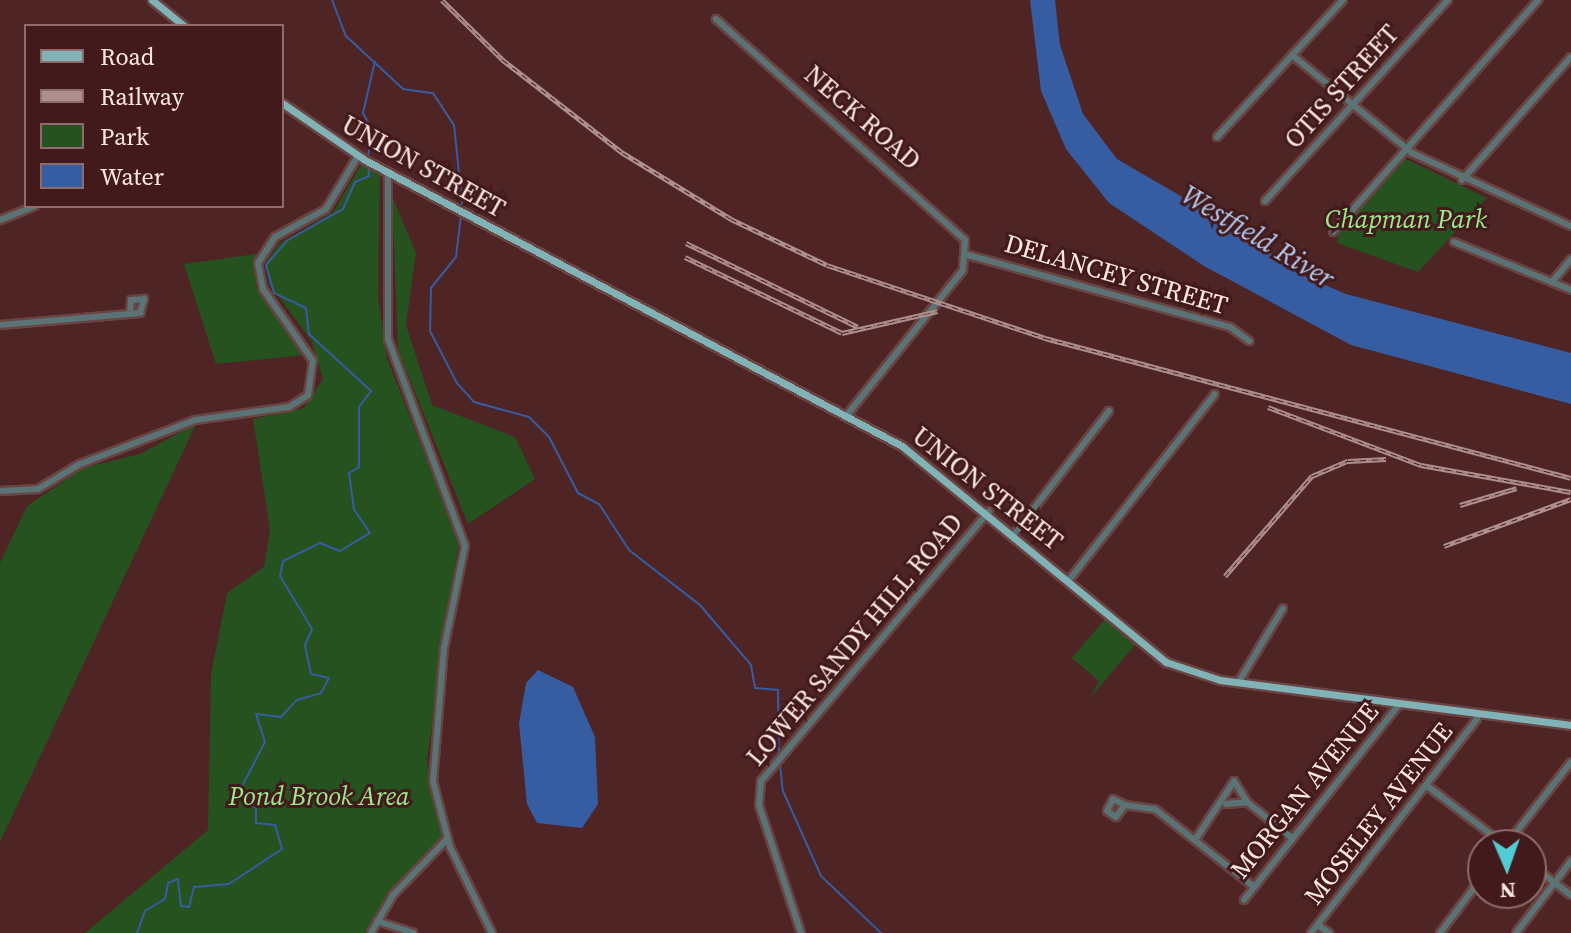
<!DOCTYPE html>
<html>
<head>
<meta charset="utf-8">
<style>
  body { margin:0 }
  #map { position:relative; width:1571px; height:933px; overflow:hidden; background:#4e2424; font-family:"Source Serif 4",serif }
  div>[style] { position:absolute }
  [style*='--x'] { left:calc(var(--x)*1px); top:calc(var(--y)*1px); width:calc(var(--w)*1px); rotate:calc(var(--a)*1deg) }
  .green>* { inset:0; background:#26521f }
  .water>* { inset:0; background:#365da2 }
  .stream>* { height:2px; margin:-1px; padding:0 1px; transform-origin:1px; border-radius:1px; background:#365da2 }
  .roads { filter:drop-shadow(2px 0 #6a4343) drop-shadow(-2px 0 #6a4343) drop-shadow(0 2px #6a4343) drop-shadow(0 -2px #6a4343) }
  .minor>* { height:6px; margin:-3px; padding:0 3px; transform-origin:3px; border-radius:3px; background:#5b7374 }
  .major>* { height:7px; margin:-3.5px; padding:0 3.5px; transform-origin:3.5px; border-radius:3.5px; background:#80b2b6 }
  .rail>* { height:5px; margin-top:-2.5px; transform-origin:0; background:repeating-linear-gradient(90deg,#421a1b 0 6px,#ae8e8e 0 12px); box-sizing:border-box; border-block:2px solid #ae8e8e }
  span { translate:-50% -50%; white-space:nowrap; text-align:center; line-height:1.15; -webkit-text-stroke:6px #421a1b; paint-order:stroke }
  .street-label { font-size:26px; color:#ffe8e7 }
  .park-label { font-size:26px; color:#98ea8b; font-style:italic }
  .water-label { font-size:28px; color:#b4cbf1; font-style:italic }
  .legend { position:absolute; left:24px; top:24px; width:260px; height:184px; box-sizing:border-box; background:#421a1b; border:2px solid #8e6c6d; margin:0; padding:10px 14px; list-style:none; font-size:24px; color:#ffe8e7 }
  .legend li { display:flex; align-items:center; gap:16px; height:40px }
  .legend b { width:40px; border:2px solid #8e6c6d }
  .north { position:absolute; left:1467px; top:829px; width:80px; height:80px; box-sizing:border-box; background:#421a1b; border:2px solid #8e6c6d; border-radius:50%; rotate:178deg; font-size:22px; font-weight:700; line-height:32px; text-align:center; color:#ffe8e7 }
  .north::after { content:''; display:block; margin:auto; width:28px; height:36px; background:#51ccd4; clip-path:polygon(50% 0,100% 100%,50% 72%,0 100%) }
</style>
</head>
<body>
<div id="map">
  <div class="green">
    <div style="clip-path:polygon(1402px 157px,1487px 198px,1418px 272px,1337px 243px,1339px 224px)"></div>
    <div style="clip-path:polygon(361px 165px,380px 174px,378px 297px,387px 358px,459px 541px,427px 760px,443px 840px,390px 890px,365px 933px,85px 933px,208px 830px,211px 674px,227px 593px,264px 567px,270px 530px,253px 419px,304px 408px,323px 379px,311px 340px,269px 284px,266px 262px,279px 244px,333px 212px)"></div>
    <div style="clip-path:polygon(392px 196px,416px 253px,406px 325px,432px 405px,515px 437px,535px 479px,468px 524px,398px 350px)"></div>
    <div style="clip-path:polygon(256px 254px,256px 286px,305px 355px,216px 364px,184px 264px)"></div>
    <div style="clip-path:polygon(195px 424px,196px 424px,0 842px,0 563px,27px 506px,83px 468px,140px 454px)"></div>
    <div style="clip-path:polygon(1105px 619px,1135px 645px,1090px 698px,1099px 681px,1072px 658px)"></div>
  </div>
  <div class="water">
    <div style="clip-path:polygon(1030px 0,1055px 0,1060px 45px,1083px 114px,1117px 159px,1251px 237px,1297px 273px,1346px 294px,1571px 353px,1571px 404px,1351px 345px,1204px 266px,1109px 203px,1066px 149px,1041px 91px)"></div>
    <div style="clip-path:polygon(538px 670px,573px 687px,595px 737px,598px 804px,582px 828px,537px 823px,527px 804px,519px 724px,526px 683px)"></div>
  </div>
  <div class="stream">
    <div style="--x:332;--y:0;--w:39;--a:69"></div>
    <div style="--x:346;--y:36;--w:78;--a:42.9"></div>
    <div style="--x:403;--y:89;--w:30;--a:8"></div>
    <div style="--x:433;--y:93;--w:38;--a:57"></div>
    <div style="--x:454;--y:125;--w:85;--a:84"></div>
    <div style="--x:368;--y:157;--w:27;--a:-82"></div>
    <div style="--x:372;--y:130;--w:19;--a:-118"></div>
    <div style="--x:363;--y:113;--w:53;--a:-77"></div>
    <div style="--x:461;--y:216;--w:41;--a:97"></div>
    <div style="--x:456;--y:257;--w:40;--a:129"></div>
    <div style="--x:431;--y:288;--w:43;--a:91.3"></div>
    <div style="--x:430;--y:331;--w:59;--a:62.6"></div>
    <div style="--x:457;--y:383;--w:25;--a:48"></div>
    <div style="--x:474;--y:402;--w:57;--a:15.3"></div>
    <div style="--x:529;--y:417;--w:28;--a:45"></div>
    <div style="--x:549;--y:437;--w:63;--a:62.6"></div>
    <div style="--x:578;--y:493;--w:24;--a:28"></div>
    <div style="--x:599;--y:504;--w:55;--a:56.9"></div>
    <div style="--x:629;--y:550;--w:90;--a:37.8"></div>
    <div style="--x:700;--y:605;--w:79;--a:49.6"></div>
    <div style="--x:751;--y:665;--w:23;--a:80"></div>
    <div style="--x:755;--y:688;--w:23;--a:5"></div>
    <div style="--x:778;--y:690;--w:68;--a:89.2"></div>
    <div style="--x:780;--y:764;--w:27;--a:84"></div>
    <div style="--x:783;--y:791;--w:93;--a:65.9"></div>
    <div style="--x:821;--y:876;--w:83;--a:43.5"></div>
    <div style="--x:137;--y:933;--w:23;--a:-70"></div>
    <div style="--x:145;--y:911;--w:23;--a:-31"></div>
    <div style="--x:165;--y:899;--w:16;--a:-79"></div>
    <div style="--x:168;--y:883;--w:11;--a:-22"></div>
    <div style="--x:178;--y:879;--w:27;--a:84"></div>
    <div style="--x:181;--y:906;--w:8;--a:7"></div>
    <div style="--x:189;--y:907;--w:21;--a:-76"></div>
    <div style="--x:194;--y:887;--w:35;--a:-5"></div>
    <div style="--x:229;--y:884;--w:64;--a:-33.4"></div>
    <div style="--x:282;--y:849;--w:25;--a:-106"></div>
    <div style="--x:275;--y:825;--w:19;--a:-174"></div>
    <div style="--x:256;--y:823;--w:15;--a:-90"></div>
    <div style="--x:256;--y:808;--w:22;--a:-148"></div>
    <div style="--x:237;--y:796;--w:61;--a:-62.6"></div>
    <div style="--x:265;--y:742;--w:29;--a:-108"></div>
    <div style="--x:256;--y:714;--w:25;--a:7"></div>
    <div style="--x:281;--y:717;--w:23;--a:-47"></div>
    <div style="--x:297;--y:700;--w:25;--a:-16"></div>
    <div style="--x:321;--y:693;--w:17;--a:-62"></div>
    <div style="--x:329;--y:678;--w:18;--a:-167"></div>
    <div style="--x:311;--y:674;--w:30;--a:-102"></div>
    <div style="--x:305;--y:645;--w:17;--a:-66"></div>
    <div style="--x:312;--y:629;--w:62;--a:-121.1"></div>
    <div style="--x:280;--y:576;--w:15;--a:-79"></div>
    <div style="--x:283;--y:561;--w:41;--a:-25.9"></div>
    <div style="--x:320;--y:543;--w:22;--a:22"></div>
    <div style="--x:340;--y:551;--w:35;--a:-31"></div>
    <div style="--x:370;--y:533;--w:29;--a:-124"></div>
    <div style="--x:354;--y:509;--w:36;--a:-98"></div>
    <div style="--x:349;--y:473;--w:12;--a:-31"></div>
    <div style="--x:359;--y:467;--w:60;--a:-90"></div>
    <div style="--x:359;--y:407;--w:20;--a:-53"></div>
    <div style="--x:371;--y:391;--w:84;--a:-137.4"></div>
    <div style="--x:309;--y:334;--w:26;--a:-97"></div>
    <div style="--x:306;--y:308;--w:35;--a:-155"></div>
    <div style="--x:274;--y:293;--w:29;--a:-106"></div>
    <div style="--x:266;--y:265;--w:33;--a:-49"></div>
    <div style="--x:288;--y:240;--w:63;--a:-29.4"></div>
    <div style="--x:343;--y:209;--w:30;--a:-66"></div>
    <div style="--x:355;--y:182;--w:15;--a:-23"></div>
    <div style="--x:369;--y:176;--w:13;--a:-94"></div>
  </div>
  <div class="roads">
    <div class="minor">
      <div style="--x:716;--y:19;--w:333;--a:41.6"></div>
      <div style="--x:965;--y:240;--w:30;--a:94"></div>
      <div style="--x:963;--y:270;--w:187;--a:128.7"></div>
      <div style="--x:1292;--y:55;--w:155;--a:39.2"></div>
      <div style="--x:1412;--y:153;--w:175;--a:24.7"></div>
      <div style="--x:1217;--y:137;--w:186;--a:-47.4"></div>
      <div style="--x:388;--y:173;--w:166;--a:90"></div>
      <div style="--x:388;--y:339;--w:221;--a:69.6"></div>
      <div style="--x:465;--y:546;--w:104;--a:101.6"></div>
      <div style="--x:444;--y:648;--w:133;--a:94.7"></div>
      <div style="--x:433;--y:781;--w:68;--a:75.6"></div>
      <div style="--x:450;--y:847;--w:96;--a:64"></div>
      <div style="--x:1462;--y:180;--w:164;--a:-48.5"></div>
      <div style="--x:1265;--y:201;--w:272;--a:-47.7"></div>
      <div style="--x:0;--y:220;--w:37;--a:-22"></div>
      <div style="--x:1333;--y:232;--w:310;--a:-48.5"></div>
      <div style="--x:1454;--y:242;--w:126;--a:22.3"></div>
      <div style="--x:968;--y:255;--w:272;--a:15.4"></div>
      <div style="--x:1230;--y:327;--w:24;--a:36"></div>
      <div style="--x:1552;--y:282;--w:30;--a:-50"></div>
      <div style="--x:0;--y:325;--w:141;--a:-4.9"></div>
      <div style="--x:140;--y:313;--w:15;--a:-74"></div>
      <div style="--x:144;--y:299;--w:13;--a:176"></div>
      <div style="--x:131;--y:300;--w:14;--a:94"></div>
      <div style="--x:0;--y:491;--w:38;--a:-3"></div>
      <div style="--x:38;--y:489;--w:49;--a:-30.8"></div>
      <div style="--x:80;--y:464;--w:123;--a:-20.9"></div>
      <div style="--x:195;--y:420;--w:95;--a:-7.9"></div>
      <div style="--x:289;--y:407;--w:22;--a:-32"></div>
      <div style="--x:308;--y:395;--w:34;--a:-82"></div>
      <div style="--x:313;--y:361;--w:88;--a:-124.8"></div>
      <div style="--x:263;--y:289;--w:26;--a:-101"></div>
      <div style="--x:258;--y:263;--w:31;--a:-57"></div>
      <div style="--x:275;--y:237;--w:58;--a:-28.8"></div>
      <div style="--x:326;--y:209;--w:62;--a:-58.9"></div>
      <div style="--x:1015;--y:533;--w:154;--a:-52.4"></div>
      <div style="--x:1069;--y:580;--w:236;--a:-51.9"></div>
      <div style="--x:1238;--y:683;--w:87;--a:-59"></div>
      <div style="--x:1426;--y:785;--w:99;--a:37.2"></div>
      <div style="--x:1226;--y:804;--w:21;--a:-5"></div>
      <div style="--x:1125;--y:805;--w:13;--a:-153"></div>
      <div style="--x:1113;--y:799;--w:13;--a:117"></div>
      <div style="--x:1107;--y:811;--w:11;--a:34"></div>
      <div style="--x:1116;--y:817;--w:15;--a:-53"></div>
      <div style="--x:1125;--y:805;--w:30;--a:8"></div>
      <div style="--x:1155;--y:809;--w:126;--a:38.2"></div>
      <div style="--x:1195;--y:840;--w:71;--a:-56.5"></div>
      <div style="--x:1234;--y:781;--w:25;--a:58"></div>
      <div style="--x:1247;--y:802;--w:58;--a:38.7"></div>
      <div style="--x:1506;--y:845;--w:105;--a:-51.9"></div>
      <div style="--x:1531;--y:865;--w:50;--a:36.9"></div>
      <div style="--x:1244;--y:900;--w:248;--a:-51.6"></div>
      <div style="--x:377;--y:921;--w:38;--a:18"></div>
      <div style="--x:1318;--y:925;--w:14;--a:36"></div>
      <div style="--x:371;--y:933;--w:44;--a:-59.9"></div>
      <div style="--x:393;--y:895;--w:79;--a:-46"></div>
      <div style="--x:801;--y:933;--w:135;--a:-108.2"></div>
      <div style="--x:759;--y:805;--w:24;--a:-85"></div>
      <div style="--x:761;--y:781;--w:353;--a:-49.8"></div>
      <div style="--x:1311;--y:933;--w:271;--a:-52.2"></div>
      <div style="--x:1440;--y:933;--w:71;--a:-53"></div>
      <div style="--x:1516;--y:933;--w:91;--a:-52.6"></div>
    </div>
    <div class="major">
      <div style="--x:152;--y:0;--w:41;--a:39.1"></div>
      <div style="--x:282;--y:103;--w:101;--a:34.5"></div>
      <div style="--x:365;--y:160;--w:608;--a:28.04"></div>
      <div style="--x:902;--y:446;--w:341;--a:39.3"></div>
      <div style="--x:1166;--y:662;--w:57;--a:18.4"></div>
      <div style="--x:1220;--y:680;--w:354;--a:7.3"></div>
    </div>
  </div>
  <div class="rail">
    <div style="--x:442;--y:0;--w:86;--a:44.5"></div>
    <div style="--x:503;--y:60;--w:152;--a:37.8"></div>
    <div style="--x:623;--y:153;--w:127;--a:31.4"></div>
    <div style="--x:731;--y:219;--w:106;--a:25.6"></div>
    <div style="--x:827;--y:265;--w:230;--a:18.5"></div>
    <div style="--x:1045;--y:338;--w:544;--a:14.9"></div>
    <div style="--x:686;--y:243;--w:191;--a:26"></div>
    <div style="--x:685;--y:257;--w:174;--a:25.8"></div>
    <div style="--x:842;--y:333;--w:98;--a:-12.9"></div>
    <div style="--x:1268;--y:407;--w:164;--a:20.8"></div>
    <div style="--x:1421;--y:465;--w:152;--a:10.2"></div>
    <div style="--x:1460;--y:505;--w:59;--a:-16.6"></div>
    <div style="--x:1444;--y:546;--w:135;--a:-20.3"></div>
    <div style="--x:1225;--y:576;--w:133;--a:-49"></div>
    <div style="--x:1312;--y:476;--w:39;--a:-23"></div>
    <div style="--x:1348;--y:461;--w:38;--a:-3"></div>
  </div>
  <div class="street-label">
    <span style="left:1342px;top:87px;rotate:-48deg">OTIS STREET</span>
    <span style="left:862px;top:118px;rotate:41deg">NECK ROAD</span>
    <span style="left:423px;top:167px;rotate:29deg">UNION STREET</span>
    <span style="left:1116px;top:275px;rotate:16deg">DELANCEY STREET</span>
    <span style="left:987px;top:489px;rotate:38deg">UNION STREET</span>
    <span style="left:855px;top:640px;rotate:-50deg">LOWER SANDY HILL ROAD</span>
    <span style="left:1305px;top:791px;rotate:-51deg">MORGAN AVENUE</span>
    <span style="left:1379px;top:814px;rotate:-52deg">MOSELEY AVENUE</span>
  </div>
  <div class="park-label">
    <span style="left:1406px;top:220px">Chapman Park</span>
    <span style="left:319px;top:797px">Pond Brook Area</span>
  </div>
  <div class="water-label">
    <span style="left:1258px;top:236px;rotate:31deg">Westfield River</span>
  </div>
  <ul class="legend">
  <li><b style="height:10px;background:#80b2b6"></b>Road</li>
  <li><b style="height:10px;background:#ae8e8e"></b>Railway</li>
  <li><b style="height:22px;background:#26521f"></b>Park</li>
  <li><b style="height:22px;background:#365da2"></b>Water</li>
  </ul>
  <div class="north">N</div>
</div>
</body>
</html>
